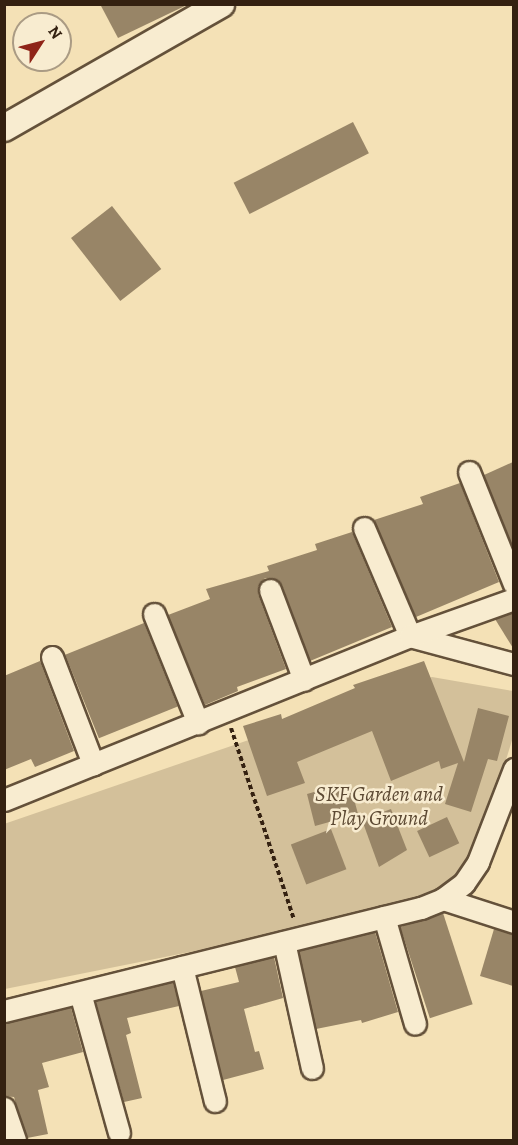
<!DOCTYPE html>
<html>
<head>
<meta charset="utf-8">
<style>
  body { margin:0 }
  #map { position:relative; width:518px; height:1145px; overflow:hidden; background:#f4e1b6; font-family:Alegreya,serif }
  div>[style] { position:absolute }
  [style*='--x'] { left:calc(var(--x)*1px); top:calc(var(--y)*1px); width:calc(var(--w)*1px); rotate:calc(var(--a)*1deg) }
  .green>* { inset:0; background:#d3c09a }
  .building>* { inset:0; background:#988567; transform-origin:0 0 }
  .path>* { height:4px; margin-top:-2px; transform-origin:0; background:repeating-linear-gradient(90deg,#342111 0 4.5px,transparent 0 7.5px) }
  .roads { filter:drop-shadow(2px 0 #64513a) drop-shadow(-2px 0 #64513a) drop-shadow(0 2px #64513a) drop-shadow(0 -2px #64513a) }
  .minor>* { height:21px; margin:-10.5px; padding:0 10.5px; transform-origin:10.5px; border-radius:10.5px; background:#f8ecd0 }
  .tertiary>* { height:26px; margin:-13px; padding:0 13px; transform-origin:13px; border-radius:13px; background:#f8ecd0 }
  span { translate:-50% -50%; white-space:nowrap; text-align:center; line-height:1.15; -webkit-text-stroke:5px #f8ecd0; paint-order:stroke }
  .park-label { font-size:21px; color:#5c4933; font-style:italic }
  .frame { position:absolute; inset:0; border:6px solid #342111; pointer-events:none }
  .north { position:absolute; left:12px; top:12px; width:60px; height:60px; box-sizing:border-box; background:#f8ecd0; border:2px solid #aa9b84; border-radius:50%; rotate:54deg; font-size:16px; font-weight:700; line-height:24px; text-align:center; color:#342111 }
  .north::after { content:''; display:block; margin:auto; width:21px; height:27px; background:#8f2418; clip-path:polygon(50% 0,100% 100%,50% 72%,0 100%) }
</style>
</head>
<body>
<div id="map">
  <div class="green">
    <div style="clip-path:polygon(432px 677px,513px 691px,513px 737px,464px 897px,5px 989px,4px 824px)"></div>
  </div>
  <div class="building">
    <div style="clip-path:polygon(100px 4px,189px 4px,118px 38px)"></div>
    <div style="left:353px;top:122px;width:35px;height:134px;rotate:63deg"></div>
    <div style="left:112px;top:206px;width:80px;height:52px;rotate:52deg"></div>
    <div style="clip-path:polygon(513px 462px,513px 549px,484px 475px)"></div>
    <div style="clip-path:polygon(460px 483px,499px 582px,416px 617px,374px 520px,423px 504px,420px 497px)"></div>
    <div style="clip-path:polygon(352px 532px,392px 627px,310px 661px,282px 585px,273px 578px,265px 578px,258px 587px,258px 594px,286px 669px,237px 687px,238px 691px,205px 705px,168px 615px,210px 599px,206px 589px,269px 571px,267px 566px,317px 550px,315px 544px)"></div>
    <div style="clip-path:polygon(513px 613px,513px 648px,495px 619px)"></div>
    <div style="left:144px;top:623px;width:90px;height:85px;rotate:68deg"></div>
    <div style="clip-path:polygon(40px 661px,74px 751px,35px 767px,31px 759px,4px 770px,4px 676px)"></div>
    <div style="clip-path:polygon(424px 661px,464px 762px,478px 708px,509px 716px,497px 761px,488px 759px,471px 812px,445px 804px,458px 763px,441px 769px,439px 761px,391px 781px,372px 731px,297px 762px,305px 783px,267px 796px,243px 726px,281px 714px,282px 719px,355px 688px,353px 685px)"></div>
    <div style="clip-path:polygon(350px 784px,358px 814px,315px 826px,307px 794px,328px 788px,329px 792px)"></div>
    <div style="clip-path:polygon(391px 809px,407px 850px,379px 867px,362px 820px)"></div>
    <div style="left:447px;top:817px;width:29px;height:33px;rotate:65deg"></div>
    <div style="left:331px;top:829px;width:43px;height:43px;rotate:69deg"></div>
    <div style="left:443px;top:913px;width:96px;height:45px;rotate:72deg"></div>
    <div style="clip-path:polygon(494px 929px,513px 934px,513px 986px,480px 976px)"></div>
    <div style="clip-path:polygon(375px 932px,398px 1012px,362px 1023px,361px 1020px,316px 1029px,299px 951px)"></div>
    <div style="clip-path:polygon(274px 957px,283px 998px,244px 1009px,255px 1052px,259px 1051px,264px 1069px,223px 1080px,201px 991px,239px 982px,235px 967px)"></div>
    <div style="clip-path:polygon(173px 982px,179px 1006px,127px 1018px,131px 1033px,126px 1035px,142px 1098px,124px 1102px,96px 1002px)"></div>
    <div style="clip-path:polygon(71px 1008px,83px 1052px,42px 1063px,49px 1087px,38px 1090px,48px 1134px,27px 1138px,14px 1097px,4px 1096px,4px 1023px)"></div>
  </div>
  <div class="path">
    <div style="--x:231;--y:728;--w:202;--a:71.8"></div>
  </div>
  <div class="roads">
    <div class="minor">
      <div style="--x:469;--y:472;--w:121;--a:68.1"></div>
      <div style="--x:364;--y:528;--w:117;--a:66.9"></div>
      <div style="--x:410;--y:636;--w:108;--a:15.1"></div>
      <div style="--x:270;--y:590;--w:96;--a:69.3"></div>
      <div style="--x:154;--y:614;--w:118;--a:68"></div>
      <div style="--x:52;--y:657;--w:115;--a:69"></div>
      <div style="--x:4;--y:800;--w:438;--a:-22"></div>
      <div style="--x:410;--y:636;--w:110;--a:-19.6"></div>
      <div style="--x:443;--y:899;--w:75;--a:17.9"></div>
      <div style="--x:384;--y:917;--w:111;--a:73.8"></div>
      <div style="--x:284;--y:942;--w:129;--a:77.5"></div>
      <div style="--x:182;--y:967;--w:138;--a:76.2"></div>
      <div style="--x:80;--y:993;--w:145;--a:74.4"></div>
      <div style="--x:4;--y:1011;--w:430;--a:-13.9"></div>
      <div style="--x:421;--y:908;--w:24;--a:-22"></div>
      <div style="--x:443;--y:899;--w:26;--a:-37"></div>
      <div style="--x:464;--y:883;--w:25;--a:-56"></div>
      <div style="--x:478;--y:862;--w:100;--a:-68.8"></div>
      <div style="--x:4;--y:1108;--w:34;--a:71"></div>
    </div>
    <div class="tertiary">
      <div style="--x:4;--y:128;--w:250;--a:-29.7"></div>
    </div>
  </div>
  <div class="park-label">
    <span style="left:379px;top:806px">SKF Garden and<br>Play Ground</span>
  </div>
  <div class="frame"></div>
  <div class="north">N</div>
</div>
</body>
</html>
